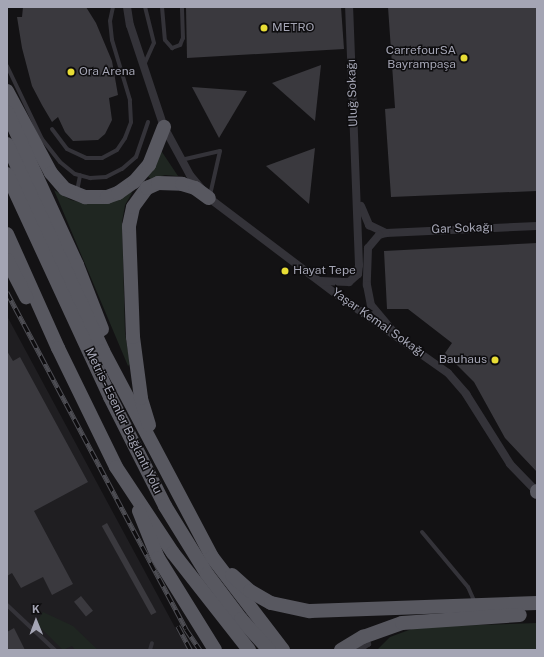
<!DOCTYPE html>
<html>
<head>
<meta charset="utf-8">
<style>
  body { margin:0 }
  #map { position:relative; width:544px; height:657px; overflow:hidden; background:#131214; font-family:"Public Sans",sans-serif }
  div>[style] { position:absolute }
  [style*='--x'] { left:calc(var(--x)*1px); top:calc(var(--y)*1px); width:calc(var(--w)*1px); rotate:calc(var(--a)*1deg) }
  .built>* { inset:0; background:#1f1e21 }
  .green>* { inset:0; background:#1f2621 }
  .building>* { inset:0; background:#3a393e; transform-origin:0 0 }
  .service>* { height:4px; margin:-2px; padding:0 2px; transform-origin:2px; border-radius:2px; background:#343339 }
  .pedestrian>* { height:6px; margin:-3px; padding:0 3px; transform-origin:3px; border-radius:3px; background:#343339 }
  .minor>* { height:8px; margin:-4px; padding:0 4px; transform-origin:4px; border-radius:4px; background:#343339 }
  .trunk>* { height:14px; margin:-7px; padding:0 7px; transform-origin:7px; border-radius:7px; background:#585860 }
  .rail>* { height:4.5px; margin-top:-2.25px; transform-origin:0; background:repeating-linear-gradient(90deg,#0e0d0f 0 9px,#4d4d53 0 18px); box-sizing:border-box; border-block:1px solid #4d4d53 }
  .dots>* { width:11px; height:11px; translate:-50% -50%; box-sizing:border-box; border:2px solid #0e0d0f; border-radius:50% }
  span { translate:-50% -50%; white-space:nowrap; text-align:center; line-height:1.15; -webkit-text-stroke:3px #0e0d0f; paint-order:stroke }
  .poi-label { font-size:12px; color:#a4a5b4 }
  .left { translate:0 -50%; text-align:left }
  .right { translate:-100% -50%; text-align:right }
  .street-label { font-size:12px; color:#a4a5b4 }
  .frame { position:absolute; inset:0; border:8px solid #a4a5b4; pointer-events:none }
  .north { position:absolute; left:16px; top:601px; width:40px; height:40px; -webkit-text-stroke:3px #0e0d0f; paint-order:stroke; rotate:359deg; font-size:11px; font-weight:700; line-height:16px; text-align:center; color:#a4a5b4 }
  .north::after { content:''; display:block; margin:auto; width:14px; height:18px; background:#a4a5b4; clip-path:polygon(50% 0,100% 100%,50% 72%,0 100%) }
</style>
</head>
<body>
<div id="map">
  <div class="built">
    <div style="clip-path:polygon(7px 316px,178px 633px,188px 650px,7px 650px)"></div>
  </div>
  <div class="green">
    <div style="clip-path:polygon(160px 149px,178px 176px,177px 176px,165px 175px,151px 179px,146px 175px)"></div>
    <div style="clip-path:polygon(54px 190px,71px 200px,83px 203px,131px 191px,132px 193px,125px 205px,122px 222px,125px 333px,130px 364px,128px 366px)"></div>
    <div style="clip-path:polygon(43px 612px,73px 626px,98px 650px,75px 650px,72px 646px,63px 650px,36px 623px)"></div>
    <div style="clip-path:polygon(537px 623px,537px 650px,377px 650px,390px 637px,417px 627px)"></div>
  </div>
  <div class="building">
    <div style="clip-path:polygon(23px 7px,86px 7px,96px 23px,112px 61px,118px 95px,109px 98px,112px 120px,105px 134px,98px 140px,73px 141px,65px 132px,58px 117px,52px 122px,42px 105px,32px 86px,22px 48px,17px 17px,22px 17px)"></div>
    <div style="clip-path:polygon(186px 7px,341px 7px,344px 49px,187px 58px)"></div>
    <div style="clip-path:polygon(388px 7px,537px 7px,537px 191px,391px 197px,385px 109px,395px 108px)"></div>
    <div style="clip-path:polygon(321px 65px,315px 121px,272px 83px)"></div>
    <div style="clip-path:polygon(192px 87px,247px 91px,219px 138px)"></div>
    <div style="clip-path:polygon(315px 148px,309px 204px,266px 166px)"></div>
    <div style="clip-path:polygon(537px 243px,537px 472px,505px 438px,474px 382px,445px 353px,452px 343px,408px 309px,387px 309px,384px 251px)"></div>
    <div style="clip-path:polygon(7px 351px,13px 361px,20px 357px,88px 482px,34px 511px,73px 584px,52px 595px,43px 577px,21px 588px,12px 573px,7px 576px)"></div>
    <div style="left:107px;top:523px;width:102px;height:6px;rotate:61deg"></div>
    <div style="left:81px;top:596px;width:19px;height:9px;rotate:51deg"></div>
    <div style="clip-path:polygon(14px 628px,25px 650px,7px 650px,7px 632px)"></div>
  </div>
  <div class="service">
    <div style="--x:162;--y:7;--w:33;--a:85"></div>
    <div style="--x:165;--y:40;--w:11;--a:49"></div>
    <div style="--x:172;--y:48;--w:9;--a:-21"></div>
    <div style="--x:180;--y:45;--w:8;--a:-67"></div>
    <div style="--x:183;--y:38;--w:31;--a:-92"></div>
    <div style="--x:144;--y:65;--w:24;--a:-66"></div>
    <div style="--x:154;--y:43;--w:37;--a:-104"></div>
    <div style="--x:7;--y:66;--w:81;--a:64.4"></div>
    <div style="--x:42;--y:139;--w:29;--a:52"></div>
    <div style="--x:60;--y:162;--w:19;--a:39"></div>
    <div style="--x:75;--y:174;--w:16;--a:15"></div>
    <div style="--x:90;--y:178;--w:16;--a:-4"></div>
    <div style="--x:106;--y:177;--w:18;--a:-27"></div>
    <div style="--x:122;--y:169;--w:18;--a:-41"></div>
    <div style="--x:136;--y:157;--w:37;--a:-71"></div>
    <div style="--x:52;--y:129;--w:25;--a:53"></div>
    <div style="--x:67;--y:149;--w:21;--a:25"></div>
    <div style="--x:86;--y:158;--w:16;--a:0"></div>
    <div style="--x:102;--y:158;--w:17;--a:-28"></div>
    <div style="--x:117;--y:150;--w:14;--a:-56"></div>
    <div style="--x:125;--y:138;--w:17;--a:-69"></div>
    <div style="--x:131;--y:122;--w:22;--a:-93"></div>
    <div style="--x:130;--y:100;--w:63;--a:-106.7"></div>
    <div style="--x:112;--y:40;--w:19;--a:-96"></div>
    <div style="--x:110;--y:21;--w:14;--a:-78"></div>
    <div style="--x:181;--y:160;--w:40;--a:-13"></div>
    <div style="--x:220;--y:151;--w:45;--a:102.8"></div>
    <div style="--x:77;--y:191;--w:16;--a:-79"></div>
    <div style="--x:422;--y:532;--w:72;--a:50.1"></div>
    <div style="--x:468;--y:587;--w:17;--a:66"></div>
    <div style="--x:7;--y:605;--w:66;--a:43.2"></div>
    <div style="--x:150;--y:650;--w:7;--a:-74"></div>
  </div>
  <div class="pedestrian">
    <div style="--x:359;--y:650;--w:11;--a:-34"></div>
    <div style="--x:368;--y:644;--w:9;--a:-126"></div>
  </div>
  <div class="minor">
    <div style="--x:127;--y:7;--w:18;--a:81"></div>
    <div style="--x:130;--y:25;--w:108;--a:71.6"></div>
    <div style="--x:164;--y:127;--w:55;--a:61.6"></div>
    <div style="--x:190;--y:175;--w:30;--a:50"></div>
    <div style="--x:209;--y:198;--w:159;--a:37.1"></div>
    <div style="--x:336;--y:294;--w:137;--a:35.2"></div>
    <div style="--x:448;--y:373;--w:28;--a:49"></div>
    <div style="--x:466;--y:394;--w:83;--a:57.8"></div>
    <div style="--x:510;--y:464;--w:39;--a:46"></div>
    <div style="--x:361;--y:206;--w:21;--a:67"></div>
    <div style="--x:369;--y:225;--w:19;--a:25"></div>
    <div style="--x:386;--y:233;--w:151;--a:-2.7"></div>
    <div style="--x:386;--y:233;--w:7;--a:164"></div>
    <div style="--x:379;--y:235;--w:17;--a:130"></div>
    <div style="--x:368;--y:248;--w:37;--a:92"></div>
    <div style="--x:367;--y:285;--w:20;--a:79"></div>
    <div style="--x:371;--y:305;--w:33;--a:50"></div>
    <div style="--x:320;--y:281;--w:29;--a:2"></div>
    <div style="--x:349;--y:282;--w:12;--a:-42"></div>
    <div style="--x:358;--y:274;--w:9;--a:-84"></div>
    <div style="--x:359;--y:265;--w:258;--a:-92.2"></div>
  </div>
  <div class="trunk">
    <div style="--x:7;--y:91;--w:93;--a:61.8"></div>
    <div style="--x:51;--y:173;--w:21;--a:49"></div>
    <div style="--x:65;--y:189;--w:22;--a:22"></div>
    <div style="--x:85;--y:197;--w:22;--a:0"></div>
    <div style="--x:107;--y:197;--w:12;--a:-20"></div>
    <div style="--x:118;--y:193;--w:19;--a:-35"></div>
    <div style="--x:134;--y:182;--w:23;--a:-49"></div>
    <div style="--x:149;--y:165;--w:41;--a:-68.5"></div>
    <div style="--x:7;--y:112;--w:168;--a:65.4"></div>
    <div style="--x:77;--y:265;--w:69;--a:68.7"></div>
    <div style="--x:7;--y:144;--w:228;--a:65.1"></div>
    <div style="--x:103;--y:351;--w:233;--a:62.1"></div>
    <div style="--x:212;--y:557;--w:117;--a:52.6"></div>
    <div style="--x:7;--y:174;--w:246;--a:65.2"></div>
    <div style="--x:110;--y:397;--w:122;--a:63.2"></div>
    <div style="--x:165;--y:506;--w:80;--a:58.3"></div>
    <div style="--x:207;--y:574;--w:56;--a:52.9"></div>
    <div style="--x:241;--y:619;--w:42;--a:47.9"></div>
    <div style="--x:7;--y:234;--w:125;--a:65.9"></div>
    <div style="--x:58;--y:348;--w:132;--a:64"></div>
    <div style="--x:116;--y:467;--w:103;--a:56.5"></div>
    <div style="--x:173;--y:553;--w:123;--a:51.9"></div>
    <div style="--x:7;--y:260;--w:42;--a:62.8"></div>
    <div style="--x:149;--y:425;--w:28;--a:-107"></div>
    <div style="--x:141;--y:398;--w:62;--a:-97.5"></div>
    <div style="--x:133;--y:337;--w:111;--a:-92.1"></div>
    <div style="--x:129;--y:226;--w:19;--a:-78"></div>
    <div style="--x:133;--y:207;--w:24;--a:-54"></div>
    <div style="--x:147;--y:188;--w:12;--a:-24"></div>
    <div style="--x:158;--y:183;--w:24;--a:2"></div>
    <div style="--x:182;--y:184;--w:14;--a:17"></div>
    <div style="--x:195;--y:188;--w:17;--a:36"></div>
    <div style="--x:537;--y:491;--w:1;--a:90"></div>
    <div style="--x:139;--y:511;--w:51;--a:68"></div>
    <div style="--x:158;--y:558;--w:108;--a:58.2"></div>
    <div style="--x:232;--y:575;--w:24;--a:42"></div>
    <div style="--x:250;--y:591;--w:24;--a:30"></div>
    <div style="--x:271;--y:603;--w:40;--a:12"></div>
    <div style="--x:310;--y:611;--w:227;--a:-2"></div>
    <div style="--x:341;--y:650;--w:26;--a:-31"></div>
    <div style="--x:363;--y:637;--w:41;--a:-19.7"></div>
    <div style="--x:402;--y:623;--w:118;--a:-3.9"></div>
  </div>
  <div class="rail">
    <div style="--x:7;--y:292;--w:382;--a:62"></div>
    <div style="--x:186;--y:629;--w:25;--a:56"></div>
    <div style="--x:178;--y:626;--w:27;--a:62"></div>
  </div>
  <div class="dots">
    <div style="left:264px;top:28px;background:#e8dd35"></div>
    <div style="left:464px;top:58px;background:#e8dd35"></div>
    <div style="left:71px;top:72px;background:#e8dd35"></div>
    <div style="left:285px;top:271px;background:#e8dd35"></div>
    <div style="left:495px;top:360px;background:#e8dd35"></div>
  </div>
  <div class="poi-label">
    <span class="left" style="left:272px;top:28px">METRO</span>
    <span class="right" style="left:456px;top:58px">CarrefourSA<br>Bayrampaşa</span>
    <span class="left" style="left:79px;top:72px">Ora Arena</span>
    <span class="left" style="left:293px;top:271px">Hayat Tepe</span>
    <span class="right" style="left:487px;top:360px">Bauhaus</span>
  </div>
  <div class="street-label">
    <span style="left:353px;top:93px;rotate:-92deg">Uluğ Sokağı</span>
    <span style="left:462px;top:229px;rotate:-2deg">Gar Sokağı</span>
    <span style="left:378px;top:323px;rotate:35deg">Yaşar Kemal Sokağı</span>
    <span style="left:123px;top:421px;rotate:64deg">Metris - Esenler Bağlantı Yolu</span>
  </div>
  <div class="frame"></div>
  <div class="north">K</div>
</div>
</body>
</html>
